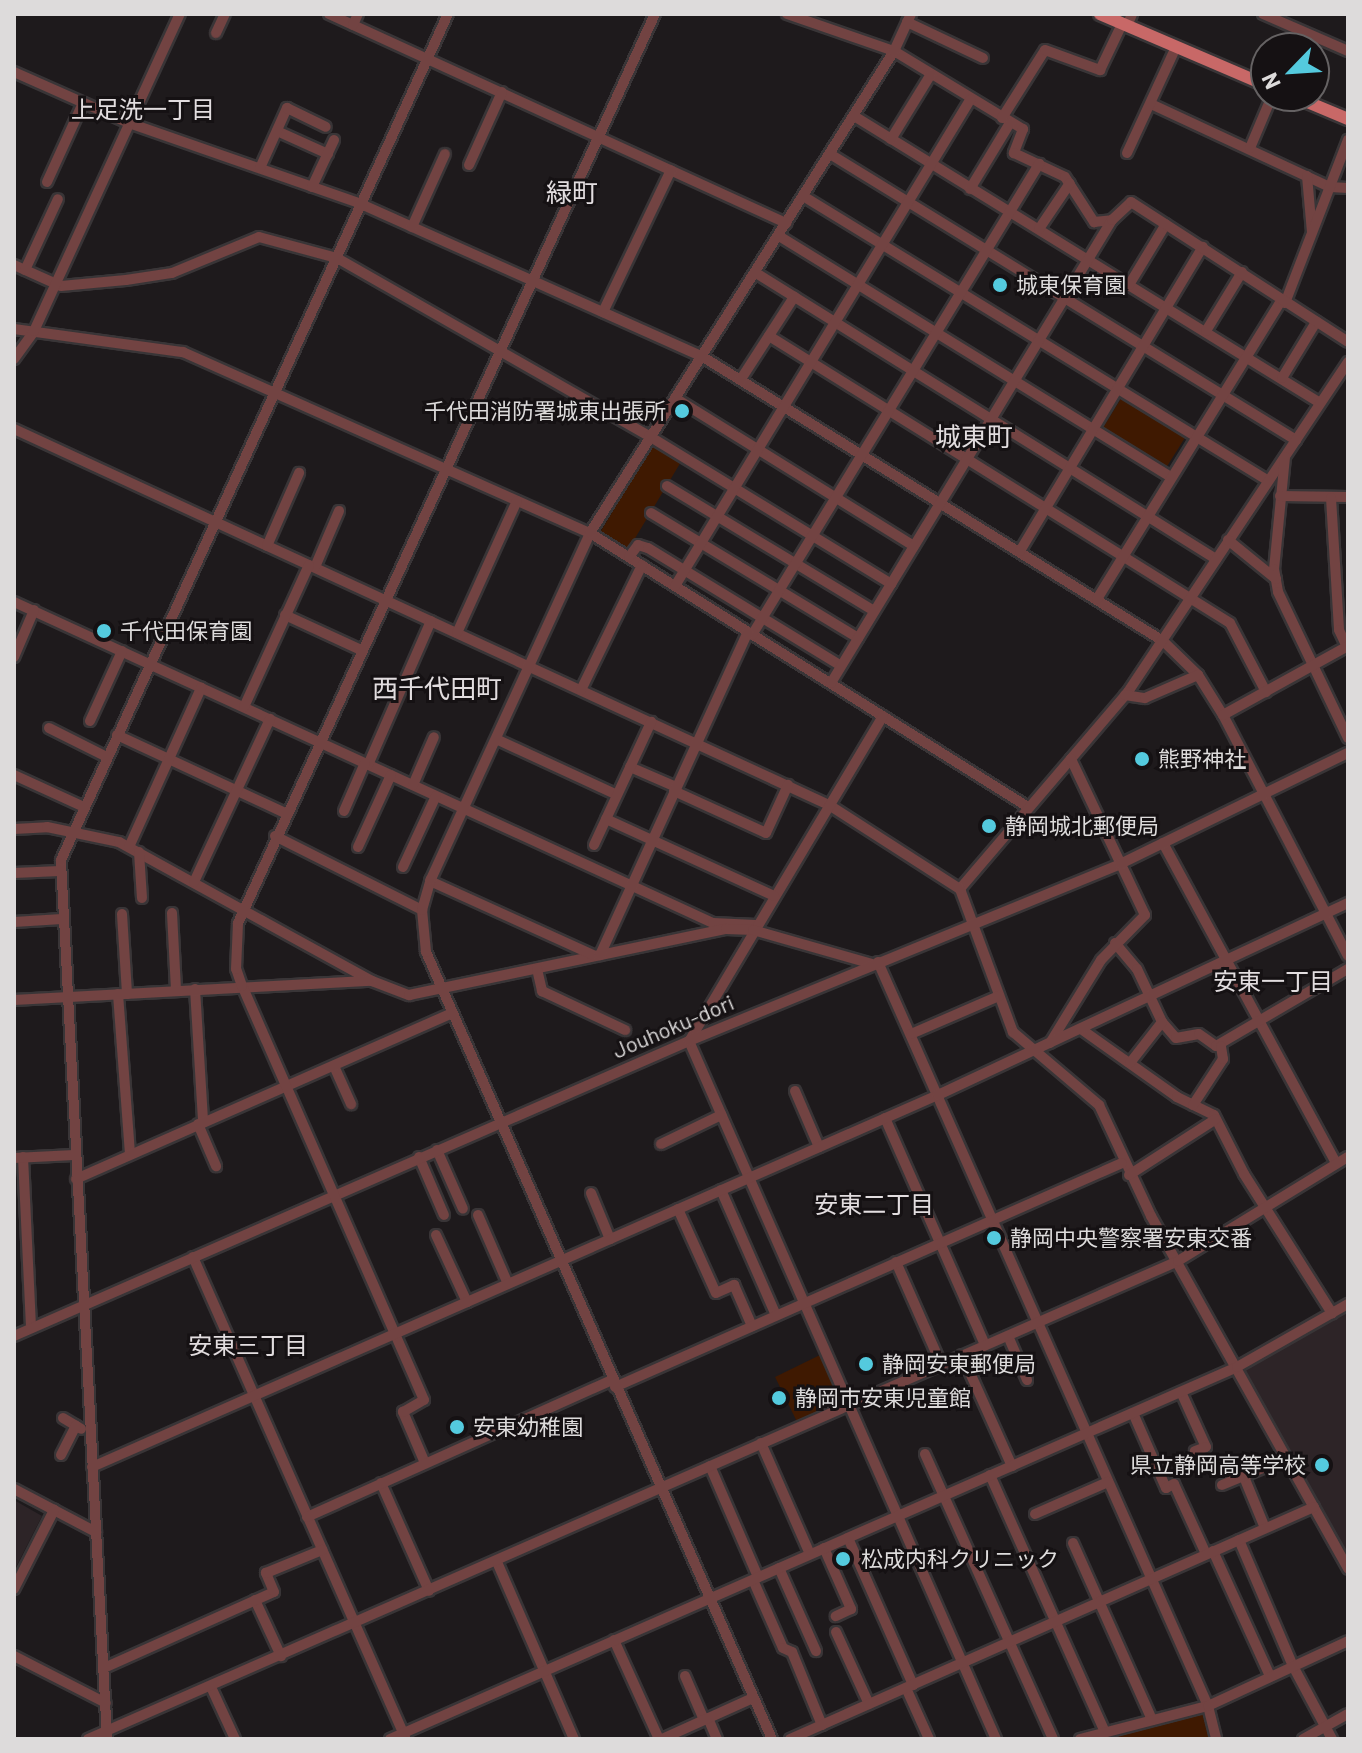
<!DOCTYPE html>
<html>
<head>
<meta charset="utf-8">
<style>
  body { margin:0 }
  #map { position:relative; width:1362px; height:1753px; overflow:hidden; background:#1e1a1c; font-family:Barlow,"Noto Sans JP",sans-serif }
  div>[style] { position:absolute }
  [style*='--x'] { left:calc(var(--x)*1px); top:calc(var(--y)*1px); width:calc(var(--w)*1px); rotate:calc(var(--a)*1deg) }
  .built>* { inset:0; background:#2d2427 }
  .green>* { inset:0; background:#3f1901; transform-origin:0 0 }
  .roads { filter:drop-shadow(2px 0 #393537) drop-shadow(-2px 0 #393537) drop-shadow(0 2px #393537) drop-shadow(0 -2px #393537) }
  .minor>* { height:10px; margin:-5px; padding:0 5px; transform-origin:5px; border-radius:5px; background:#724342 }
  .major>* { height:12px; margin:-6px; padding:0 6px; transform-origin:6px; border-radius:6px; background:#c86867 }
  .dots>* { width:22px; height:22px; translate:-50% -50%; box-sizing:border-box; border:4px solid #151113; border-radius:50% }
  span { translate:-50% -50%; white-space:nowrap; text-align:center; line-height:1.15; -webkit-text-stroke:6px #151113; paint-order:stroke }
  .poi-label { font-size:22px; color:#dddbdb }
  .left { translate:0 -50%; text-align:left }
  .right { translate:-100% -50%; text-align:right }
  .street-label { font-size:22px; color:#dddbdb }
  .neighbourhood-label { font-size:24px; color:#e2dddf }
  .quarter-label { font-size:26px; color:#e2dddf }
  .frame { position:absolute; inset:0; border:16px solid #dddbdb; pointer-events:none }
  .north { position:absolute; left:1250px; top:32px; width:80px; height:80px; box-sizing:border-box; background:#151113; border:2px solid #656263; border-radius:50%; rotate:245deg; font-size:22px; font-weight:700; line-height:32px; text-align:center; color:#dddbdb }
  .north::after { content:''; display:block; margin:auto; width:28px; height:36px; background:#54cade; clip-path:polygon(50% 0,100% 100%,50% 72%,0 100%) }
</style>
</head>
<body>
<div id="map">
  <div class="built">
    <div style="clip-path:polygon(1348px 1310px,1348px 1562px,1244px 1369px)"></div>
    <div style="clip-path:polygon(14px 1500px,42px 1516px,14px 1571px)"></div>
  </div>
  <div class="green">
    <div style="left:1122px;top:397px;width:75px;height:37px;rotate:32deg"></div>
    <div style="left:652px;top:446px;width:33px;height:101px;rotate:31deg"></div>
    <div style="left:820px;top:1355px;width:50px;height:50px;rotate:64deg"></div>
    <div style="clip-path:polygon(1203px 1711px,1210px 1739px,1094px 1739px)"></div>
  </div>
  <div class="roads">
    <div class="minor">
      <div style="--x:329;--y:14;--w:503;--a:24.58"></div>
      <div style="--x:787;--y:14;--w:113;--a:19.1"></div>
      <div style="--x:894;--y:51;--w:151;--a:31.2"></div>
      <div style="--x:1023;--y:129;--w:26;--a:111"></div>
      <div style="--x:1014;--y:153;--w:56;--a:25.2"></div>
      <div style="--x:1065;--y:177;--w:54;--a:57.2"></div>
      <div style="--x:1094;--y:222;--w:18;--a:-6"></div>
      <div style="--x:1263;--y:14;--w:93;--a:23.5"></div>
      <div style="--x:907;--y:22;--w:84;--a:25.3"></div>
      <div style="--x:353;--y:25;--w:12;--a:-66"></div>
      <div style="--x:1127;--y:26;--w:13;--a:-67"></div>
      <div style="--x:216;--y:33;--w:21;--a:-65"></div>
      <div style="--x:14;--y:72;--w:126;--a:23.9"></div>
      <div style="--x:129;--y:123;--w:246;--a:19.2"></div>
      <div style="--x:361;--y:204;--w:375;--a:24.1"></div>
      <div style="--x:703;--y:357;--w:541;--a:31.69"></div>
      <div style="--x:1163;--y:641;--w:49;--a:44.2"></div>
      <div style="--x:1198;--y:675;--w:47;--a:58"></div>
      <div style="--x:1223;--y:715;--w:271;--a:62.6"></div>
      <div style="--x:1151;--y:104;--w:197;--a:24.9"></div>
      <div style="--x:1330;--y:187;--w:18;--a:3"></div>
      <div style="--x:854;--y:116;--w:547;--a:31.63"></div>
      <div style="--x:1002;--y:118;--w:80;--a:-57.7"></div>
      <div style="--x:1045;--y:50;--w:59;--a:20"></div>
      <div style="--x:1100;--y:70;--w:51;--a:-64.4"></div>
      <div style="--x:277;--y:131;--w:56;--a:24.3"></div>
      <div style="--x:891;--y:139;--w:76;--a:-58.4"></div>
      <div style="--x:1250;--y:148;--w:56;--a:-67.1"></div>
      <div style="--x:1127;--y:153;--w:117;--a:-65.2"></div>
      <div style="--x:830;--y:154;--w:547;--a:31.54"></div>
      <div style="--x:469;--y:165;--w:80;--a:-65.7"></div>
      <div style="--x:260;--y:168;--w:66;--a:-65.8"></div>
      <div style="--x:287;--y:108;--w:43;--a:26"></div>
      <div style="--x:1307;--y:176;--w:56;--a:84.9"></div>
      <div style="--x:47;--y:182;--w:87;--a:-65.5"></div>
      <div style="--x:312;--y:187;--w:52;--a:-64.9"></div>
      <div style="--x:970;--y:189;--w:77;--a:-58.8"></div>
      <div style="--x:803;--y:196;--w:544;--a:31.47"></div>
      <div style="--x:412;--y:227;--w:80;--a:-65.7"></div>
      <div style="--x:1039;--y:229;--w:55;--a:-56"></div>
      <div style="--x:779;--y:236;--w:460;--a:31.6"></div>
      <div style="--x:14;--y:265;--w:51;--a:24.1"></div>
      <div style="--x:61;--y:286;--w:65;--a:-5.3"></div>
      <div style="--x:126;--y:280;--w:47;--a:-8.7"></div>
      <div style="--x:172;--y:273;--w:94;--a:-22.5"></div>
      <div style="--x:259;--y:237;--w:81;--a:15.1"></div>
      <div style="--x:337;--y:258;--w:359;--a:29.7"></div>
      <div style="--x:649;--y:436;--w:284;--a:31.4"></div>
      <div style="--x:25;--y:270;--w:78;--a:-65.1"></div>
      <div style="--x:756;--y:273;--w:542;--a:31.87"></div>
      <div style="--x:1129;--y:285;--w:71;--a:-58.8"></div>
      <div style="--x:1285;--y:303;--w:175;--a:-68.9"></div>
      <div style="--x:603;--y:312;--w:157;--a:-64.4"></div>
      <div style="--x:14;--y:329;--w:171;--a:7.8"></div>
      <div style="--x:183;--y:352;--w:445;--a:24"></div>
      <div style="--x:590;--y:533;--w:517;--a:32.03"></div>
      <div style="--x:1206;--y:331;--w:69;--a:-58.6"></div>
      <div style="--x:769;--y:336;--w:543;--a:31.9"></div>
      <div style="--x:1230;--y:623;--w:78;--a:62.4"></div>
      <div style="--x:14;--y:359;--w:34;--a:-54"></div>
      <div style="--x:34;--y:331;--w:349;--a:-65.3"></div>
      <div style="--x:1348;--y:362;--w:397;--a:123.7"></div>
      <div style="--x:1128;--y:692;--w:259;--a:130.5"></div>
      <div style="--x:960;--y:889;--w:153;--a:69.7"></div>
      <div style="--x:1013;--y:1032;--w:113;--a:40.3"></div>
      <div style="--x:1099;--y:1105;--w:123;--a:64.9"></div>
      <div style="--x:1151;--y:1216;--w:404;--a:60.8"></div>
      <div style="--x:1282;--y:378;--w:66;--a:-58.7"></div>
      <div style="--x:741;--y:379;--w:98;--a:-57.1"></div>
      <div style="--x:675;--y:398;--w:281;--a:31.8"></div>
      <div style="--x:14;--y:429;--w:898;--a:24.77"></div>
      <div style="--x:829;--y:805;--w:156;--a:32.7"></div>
      <div style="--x:1285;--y:457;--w:113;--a:95.6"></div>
      <div style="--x:1274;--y:569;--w:23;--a:80"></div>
      <div style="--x:1278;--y:592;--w:162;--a:64.4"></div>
      <div style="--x:667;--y:486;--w:242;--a:31.1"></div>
      <div style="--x:1280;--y:496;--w:68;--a:0.8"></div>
      <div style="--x:1331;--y:498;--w:132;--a:86.5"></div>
      <div style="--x:1339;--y:630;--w:19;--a:65"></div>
      <div style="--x:651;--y:513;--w:242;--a:31.1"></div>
      <div style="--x:1228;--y:540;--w:62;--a:39.1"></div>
      <div style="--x:267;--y:546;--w:80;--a:-66.3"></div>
      <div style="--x:1020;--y:551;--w:355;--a:-59"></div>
      <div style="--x:629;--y:557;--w:15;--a:-53"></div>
      <div style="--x:638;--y:545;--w:10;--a:17"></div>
      <div style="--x:648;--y:548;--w:226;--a:31.4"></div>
      <div style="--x:315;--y:567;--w:61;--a:-66.8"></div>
      <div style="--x:675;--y:586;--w:569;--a:-58.74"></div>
      <div style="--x:1097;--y:599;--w:350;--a:-58.3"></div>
      <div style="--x:14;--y:602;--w:769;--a:24.67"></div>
      <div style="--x:713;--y:923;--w:43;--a:2.7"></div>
      <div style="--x:285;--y:615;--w:84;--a:24.7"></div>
      <div style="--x:457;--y:633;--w:145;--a:-65.6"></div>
      <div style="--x:752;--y:635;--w:552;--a:-58.64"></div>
      <div style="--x:14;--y:657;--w:51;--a:-66.9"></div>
      <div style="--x:831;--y:683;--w:542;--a:-58.75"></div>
      <div style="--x:1112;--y:220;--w:26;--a:-43"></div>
      <div style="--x:1131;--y:202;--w:258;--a:32.8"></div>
      <div style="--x:581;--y:690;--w:139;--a:-64"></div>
      <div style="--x:1125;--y:695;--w:20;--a:9"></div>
      <div style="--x:1145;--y:698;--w:58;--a:-23.5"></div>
      <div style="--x:244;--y:707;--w:156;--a:-65.4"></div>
      <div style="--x:1223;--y:715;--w:143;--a:-28.9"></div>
      <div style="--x:883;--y:716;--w:378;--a:120.8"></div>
      <div style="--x:689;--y:1041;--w:763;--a:66.26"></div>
      <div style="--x:90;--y:721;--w:77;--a:-65.4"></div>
      <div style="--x:49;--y:728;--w:65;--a:26.6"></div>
      <div style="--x:117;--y:735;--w:185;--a:24.9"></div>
      <div style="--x:496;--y:739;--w:133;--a:24.8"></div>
      <div style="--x:368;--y:765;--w:157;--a:-66.4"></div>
      <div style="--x:630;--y:767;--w:50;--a:23.5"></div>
      <div style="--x:14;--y:775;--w:77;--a:24.6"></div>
      <div style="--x:413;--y:785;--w:52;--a:-66.4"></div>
      <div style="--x:674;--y:791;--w:101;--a:24.5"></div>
      <div style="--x:766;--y:833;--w:53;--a:-65.4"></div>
      <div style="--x:344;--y:811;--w:52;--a:-66.4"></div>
      <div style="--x:606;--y:819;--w:185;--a:24.6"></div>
      <div style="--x:14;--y:829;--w:33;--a:-3"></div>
      <div style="--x:47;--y:827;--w:74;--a:11.8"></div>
      <div style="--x:119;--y:842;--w:289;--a:28.8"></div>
      <div style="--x:372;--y:981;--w:40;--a:21"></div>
      <div style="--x:409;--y:995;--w:324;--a:-11.8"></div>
      <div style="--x:726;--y:929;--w:27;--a:2"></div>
      <div style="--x:753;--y:930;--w:124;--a:15.9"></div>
      <div style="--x:275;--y:836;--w:165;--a:26.7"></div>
      <div style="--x:1163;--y:843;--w:364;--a:61.6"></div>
      <div style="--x:594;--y:845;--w:136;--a:-65.1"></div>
      <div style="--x:129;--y:847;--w:175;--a:-65.6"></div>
      <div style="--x:358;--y:847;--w:79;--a:-65.4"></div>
      <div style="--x:139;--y:852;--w:46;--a:86.3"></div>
      <div style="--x:403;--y:867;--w:78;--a:-65.1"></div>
      <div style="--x:14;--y:873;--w:46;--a:-2.5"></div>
      <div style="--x:430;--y:881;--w:181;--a:24.4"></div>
      <div style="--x:194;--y:882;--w:180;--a:-65"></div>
      <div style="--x:172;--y:913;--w:77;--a:87"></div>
      <div style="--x:122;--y:914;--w:80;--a:86.4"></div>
      <div style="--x:14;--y:922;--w:48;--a:-3.6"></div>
      <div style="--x:1115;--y:943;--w:34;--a:50"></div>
      <div style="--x:1137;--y:969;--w:59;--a:64.7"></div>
      <div style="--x:1162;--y:1022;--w:21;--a:49"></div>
      <div style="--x:1176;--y:1038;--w:23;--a:-10"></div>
      <div style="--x:1199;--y:1034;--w:21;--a:35"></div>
      <div style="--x:1216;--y:1046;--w:153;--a:-30.3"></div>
      <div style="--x:600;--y:955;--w:355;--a:-65.4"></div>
      <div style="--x:878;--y:962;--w:814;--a:66.08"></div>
      <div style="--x:1208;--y:1706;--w:34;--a:76"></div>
      <div style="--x:537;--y:969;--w:23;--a:77"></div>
      <div style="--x:542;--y:991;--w:92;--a:25.2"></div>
      <div style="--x:195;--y:989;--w:132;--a:86.5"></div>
      <div style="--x:118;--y:994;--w:160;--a:85.7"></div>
      <div style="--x:14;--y:1000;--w:357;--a:-3.1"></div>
      <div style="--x:1081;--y:1029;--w:118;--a:35.3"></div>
      <div style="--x:1177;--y:1097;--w:41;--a:25.9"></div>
      <div style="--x:1214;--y:1115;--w:66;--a:63"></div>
      <div style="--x:1244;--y:1174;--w:165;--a:57.7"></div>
      <div style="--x:911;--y:1034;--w:96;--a:-23.4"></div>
      <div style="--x:1050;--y:1043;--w:97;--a:-58.4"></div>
      <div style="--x:1101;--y:960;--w:63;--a:-45.6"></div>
      <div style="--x:1145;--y:915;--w:173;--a:-115.4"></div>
      <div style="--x:1130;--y:1063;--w:52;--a:-52"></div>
      <div style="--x:334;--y:1066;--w:42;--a:65.9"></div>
      <div style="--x:795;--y:1091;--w:61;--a:66.8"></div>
      <div style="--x:1193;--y:1105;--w:55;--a:-56.9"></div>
      <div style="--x:1223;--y:1059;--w:13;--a:-99"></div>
      <div style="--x:885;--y:1118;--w:248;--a:66.2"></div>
      <div style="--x:198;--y:1124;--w:46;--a:66.8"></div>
      <div style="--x:661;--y:1144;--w:67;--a:-25.8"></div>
      <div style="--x:437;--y:1150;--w:64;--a:66.2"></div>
      <div style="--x:23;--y:1157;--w:171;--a:87.3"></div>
      <div style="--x:419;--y:1157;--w:63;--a:66.7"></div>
      <div style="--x:14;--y:1158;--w:60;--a:-2.9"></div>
      <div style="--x:1129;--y:1175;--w:103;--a:-32.8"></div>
      <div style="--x:76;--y:1179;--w:411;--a:-23.8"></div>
      <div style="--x:721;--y:1190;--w:137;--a:66.3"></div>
      <div style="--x:591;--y:1193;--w:50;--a:67.6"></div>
      <div style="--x:678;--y:1209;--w:92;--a:65.7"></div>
      <div style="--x:716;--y:1293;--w:20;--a:-24"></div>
      <div style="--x:734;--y:1285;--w:45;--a:66.3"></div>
      <div style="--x:478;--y:1215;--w:75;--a:66.5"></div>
      <div style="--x:436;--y:1235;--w:74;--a:65.2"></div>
      <div style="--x:193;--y:1257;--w:525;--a:66.17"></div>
      <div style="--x:896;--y:1262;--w:111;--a:66.2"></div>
      <div style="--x:14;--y:1336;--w:737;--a:-23.61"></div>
      <div style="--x:689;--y:1041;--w:466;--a:-22.3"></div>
      <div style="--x:1120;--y:864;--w:254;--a:-26"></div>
      <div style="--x:1008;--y:1336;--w:48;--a:66.6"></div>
      <div style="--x:962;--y:1355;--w:122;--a:65.8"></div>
      <div style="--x:615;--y:1387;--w:554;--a:-23.84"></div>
      <div style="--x:1181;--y:1392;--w:60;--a:65.6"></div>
      <div style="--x:1206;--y:1447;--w:12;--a:160"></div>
      <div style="--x:1133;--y:1413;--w:82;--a:66.3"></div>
      <div style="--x:1166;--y:1488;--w:9;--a:-27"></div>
      <div style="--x:1174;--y:1484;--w:77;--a:65.4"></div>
      <div style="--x:63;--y:1418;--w:21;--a:31"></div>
      <div style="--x:761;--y:1443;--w:121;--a:66.2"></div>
      <div style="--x:925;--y:1454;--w:312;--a:65.8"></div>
      <div style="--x:61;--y:1455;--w:33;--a:-63"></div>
      <div style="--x:425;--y:1463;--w:56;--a:-113.3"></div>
      <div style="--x:403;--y:1412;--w:24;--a:-30"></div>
      <div style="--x:424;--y:1400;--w:452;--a:-113.7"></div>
      <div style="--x:242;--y:986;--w:18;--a:-109"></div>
      <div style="--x:236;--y:969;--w:46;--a:-87.5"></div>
      <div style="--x:238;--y:923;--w:1000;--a:-65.36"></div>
      <div style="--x:710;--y:1466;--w:121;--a:66.6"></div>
      <div style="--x:92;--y:1467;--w:924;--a:-23.74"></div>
      <div style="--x:938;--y:1095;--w:453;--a:-25.1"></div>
      <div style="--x:990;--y:1475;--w:282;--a:65.9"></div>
      <div style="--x:1244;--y:1477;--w:55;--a:67.6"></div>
      <div style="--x:381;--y:1483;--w:118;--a:66"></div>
      <div style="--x:1222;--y:1485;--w:70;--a:-22.6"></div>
      <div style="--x:14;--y:1489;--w:93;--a:27.7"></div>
      <div style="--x:1035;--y:1514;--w:80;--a:-23.7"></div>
      <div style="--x:307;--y:1517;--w:334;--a:-24.2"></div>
      <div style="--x:848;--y:1538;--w:161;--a:66.1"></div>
      <div style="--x:1239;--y:1540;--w:137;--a:66.8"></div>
      <div style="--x:1293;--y:1666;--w:83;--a:61.9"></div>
      <div style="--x:1073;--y:1543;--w:194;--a:65.9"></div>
      <div style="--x:824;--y:1548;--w:67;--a:66.1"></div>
      <div style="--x:851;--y:1609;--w:17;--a:155"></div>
      <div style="--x:1213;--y:1551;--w:137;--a:65.5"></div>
      <div style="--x:497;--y:1562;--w:193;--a:66.5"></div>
      <div style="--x:779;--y:1568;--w:91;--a:66"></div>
      <div style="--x:753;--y:1580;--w:74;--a:66.2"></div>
      <div style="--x:783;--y:1648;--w:10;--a:24"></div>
      <div style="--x:792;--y:1652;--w:79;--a:67.7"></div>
      <div style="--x:14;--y:1589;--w:89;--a:-63.1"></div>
      <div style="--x:255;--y:1600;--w:62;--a:65.1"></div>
      <div style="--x:836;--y:1632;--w:79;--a:65.4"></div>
      <div style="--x:614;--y:1640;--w:109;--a:65.6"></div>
      <div style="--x:14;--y:1656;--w:103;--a:27.1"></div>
      <div style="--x:104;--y:1668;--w:186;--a:-24.1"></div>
      <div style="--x:274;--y:1592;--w:21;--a:-113"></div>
      <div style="--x:266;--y:1573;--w:61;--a:-22.3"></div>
      <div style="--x:685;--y:1676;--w:48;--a:66.6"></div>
      <div style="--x:211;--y:1687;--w:57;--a:65.2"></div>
      <div style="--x:906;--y:1688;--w:56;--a:65.7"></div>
      <div style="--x:708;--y:1718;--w:23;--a:67"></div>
      <div style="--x:88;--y:1739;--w:1190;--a:-23.68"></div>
      <div style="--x:1178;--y:1261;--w:199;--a:-31.5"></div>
      <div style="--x:107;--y:1739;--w:880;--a:-93"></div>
      <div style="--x:61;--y:860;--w:930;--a:-65.42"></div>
      <div style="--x:390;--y:1739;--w:925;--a:-23.71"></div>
      <div style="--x:1237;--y:1367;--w:128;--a:-29.6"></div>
      <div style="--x:662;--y:1739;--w:100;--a:-24.3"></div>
      <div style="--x:772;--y:1739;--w:860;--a:-113.73"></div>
      <div style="--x:426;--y:952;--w:42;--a:-95.4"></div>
      <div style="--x:422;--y:910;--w:32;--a:-74"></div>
      <div style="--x:431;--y:879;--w:381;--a:-65.3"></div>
      <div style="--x:590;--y:533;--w:570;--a:-57.76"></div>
      <div style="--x:894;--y:51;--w:41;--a:-65.3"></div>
      <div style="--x:790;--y:1739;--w:573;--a:-23.88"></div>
      <div style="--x:1080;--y:1739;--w:132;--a:-14.5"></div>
      <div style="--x:1208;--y:1706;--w:154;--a:-24.9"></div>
      <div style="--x:1303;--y:1739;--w:51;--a:-29.1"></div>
    </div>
    <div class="major">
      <div style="--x:1100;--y:14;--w:181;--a:23.2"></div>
      <div style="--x:1293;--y:96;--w:60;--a:22.7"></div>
    </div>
  </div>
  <div class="dots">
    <div style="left:1000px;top:285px;background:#54cade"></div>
    <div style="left:682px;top:411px;background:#54cade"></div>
    <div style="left:104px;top:631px;background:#54cade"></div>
    <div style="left:1142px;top:759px;background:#54cade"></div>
    <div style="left:989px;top:826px;background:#54cade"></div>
    <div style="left:994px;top:1238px;background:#54cade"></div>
    <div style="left:866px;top:1364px;background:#54cade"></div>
    <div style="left:779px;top:1398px;background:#54cade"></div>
    <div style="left:457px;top:1427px;background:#54cade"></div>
    <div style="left:1322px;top:1465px;background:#54cade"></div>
    <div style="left:843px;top:1559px;background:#54cade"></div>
  </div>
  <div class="poi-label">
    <span class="left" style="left:1016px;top:285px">城東保育園</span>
    <span class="right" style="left:666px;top:411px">千代田消防署城東出張所</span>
    <span class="left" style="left:120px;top:631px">千代田保育園</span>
    <span class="left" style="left:1158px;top:759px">熊野神社</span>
    <span class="left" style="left:1005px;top:826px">静岡城北郵便局</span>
    <span class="left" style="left:1010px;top:1238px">静岡中央警察署安東交番</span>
    <span class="left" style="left:882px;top:1364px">静岡安東郵便局</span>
    <span class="left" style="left:795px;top:1398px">静岡市安東児童館</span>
    <span class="left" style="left:473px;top:1427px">安東幼稚園</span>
    <span class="right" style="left:1306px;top:1465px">県立静岡高等学校</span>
    <span class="left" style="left:861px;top:1559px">松成内科クリニック</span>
  </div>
  <div class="street-label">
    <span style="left:673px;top:1026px;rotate:-23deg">Jouhoku-dori</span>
  </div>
  <div class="neighbourhood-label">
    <span style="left:143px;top:109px">上足洗一丁目</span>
    <span style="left:1273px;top:981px">安東一丁目</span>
    <span style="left:874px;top:1204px">安東二丁目</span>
    <span style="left:248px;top:1345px">安東三丁目</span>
  </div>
  <div class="quarter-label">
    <span style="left:572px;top:192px">緑町</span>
    <span style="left:974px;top:436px">城東町</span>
    <span style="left:437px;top:688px">西千代田町</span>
  </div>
  <div class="frame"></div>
  <div class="north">N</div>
</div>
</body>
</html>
